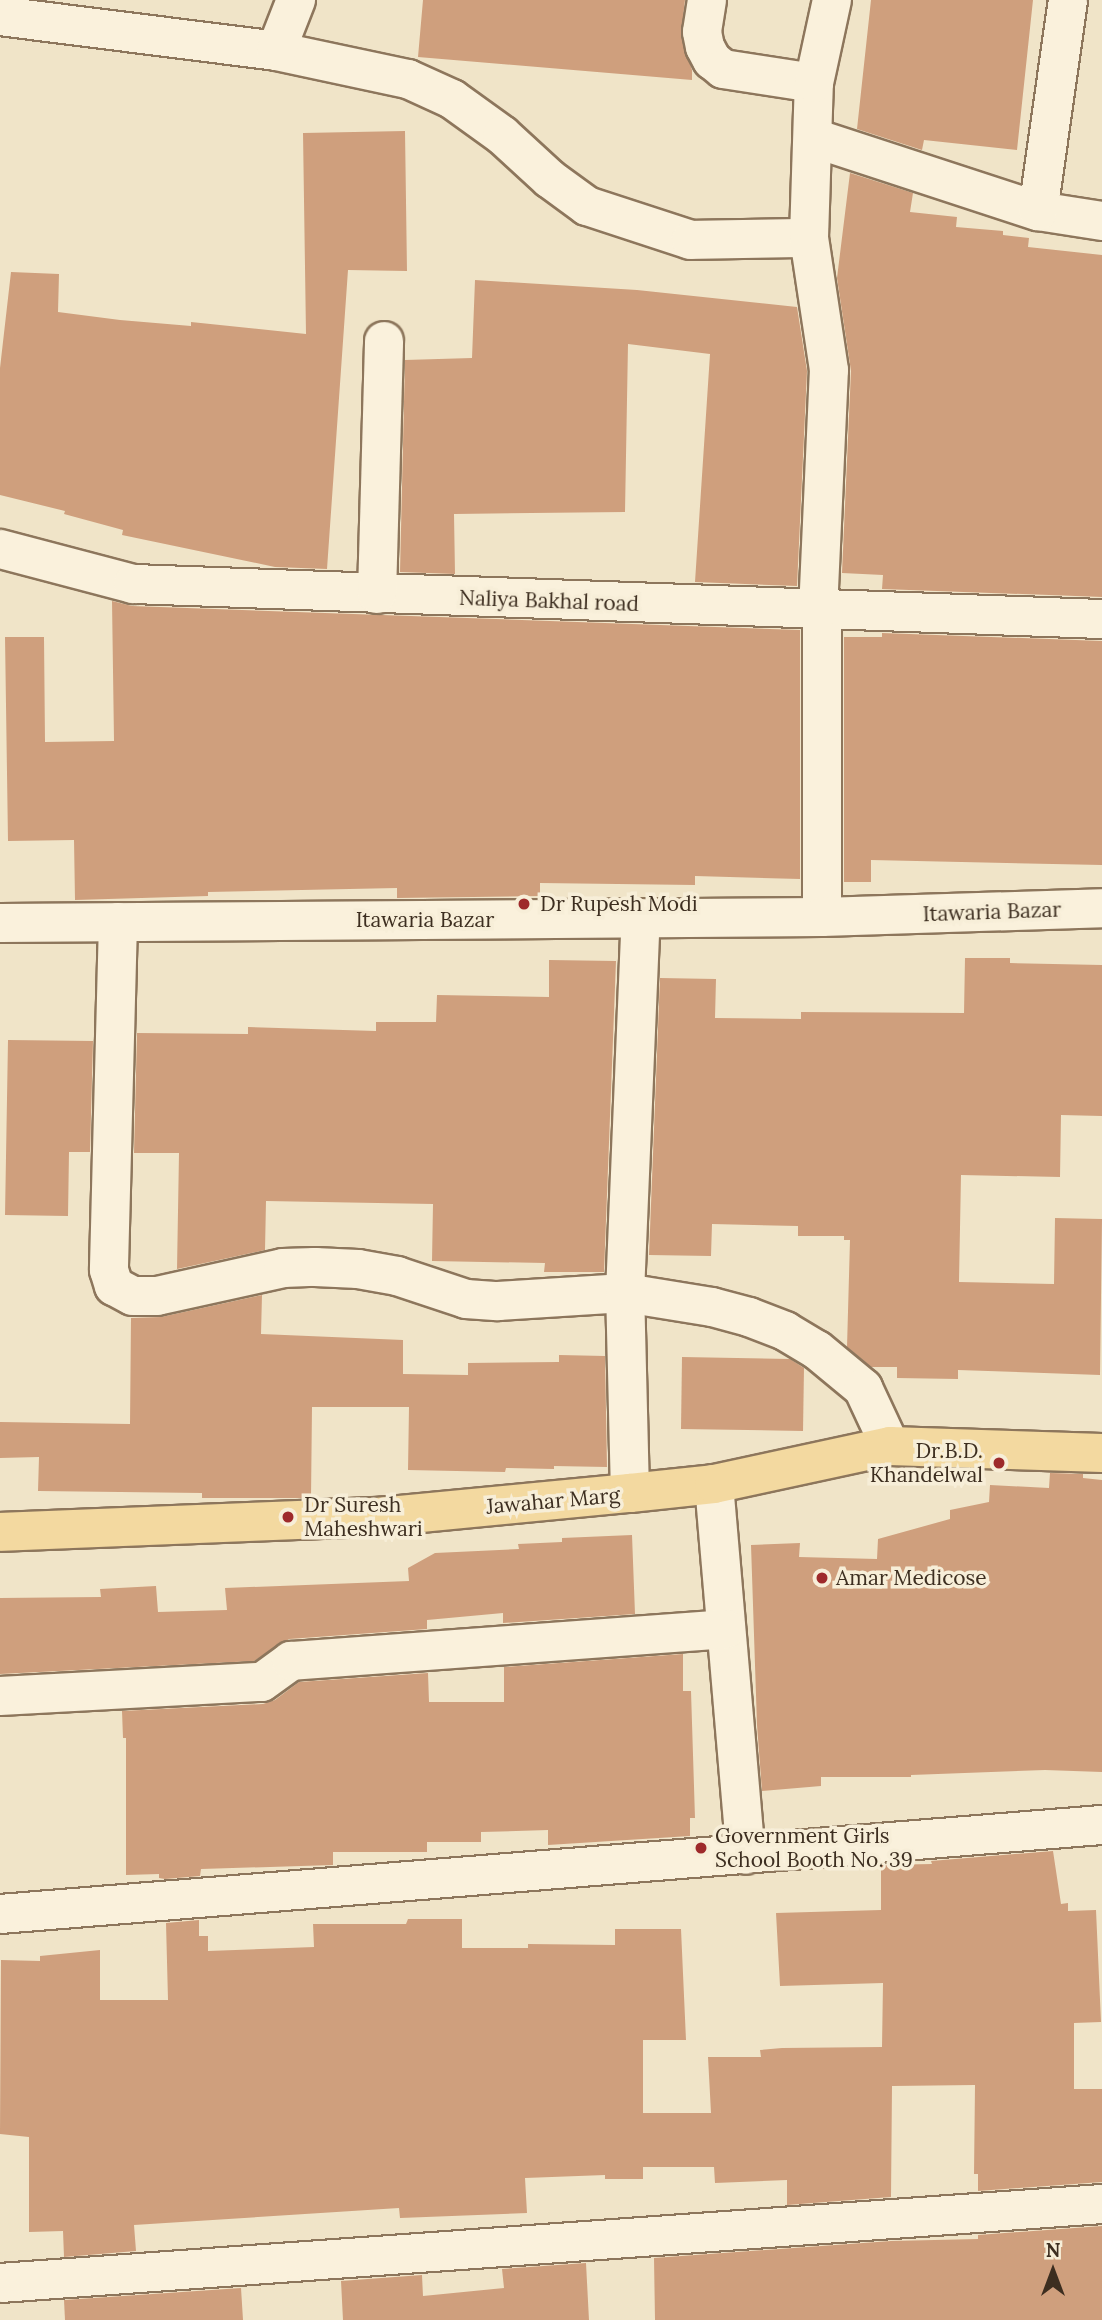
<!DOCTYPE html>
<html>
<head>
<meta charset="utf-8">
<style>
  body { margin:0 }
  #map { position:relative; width:1102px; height:2320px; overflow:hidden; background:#f0e4c8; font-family:Lora,serif }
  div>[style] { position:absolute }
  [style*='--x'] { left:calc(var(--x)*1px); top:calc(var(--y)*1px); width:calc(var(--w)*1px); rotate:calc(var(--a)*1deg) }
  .building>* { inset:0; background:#cf9f7d }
  .roads { filter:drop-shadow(2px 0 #8d765c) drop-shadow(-2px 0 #8d765c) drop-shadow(0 2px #8d765c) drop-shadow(0 -2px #8d765c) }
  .minor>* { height:38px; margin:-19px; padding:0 19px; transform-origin:19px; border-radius:19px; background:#faf1dc }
  .major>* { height:38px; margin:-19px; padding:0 19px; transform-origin:19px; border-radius:19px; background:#f3d9a0 }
  .dots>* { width:19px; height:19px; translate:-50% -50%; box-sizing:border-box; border:4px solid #f7eed8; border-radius:50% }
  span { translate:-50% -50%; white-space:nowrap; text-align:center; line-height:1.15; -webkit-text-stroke:7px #f7eed8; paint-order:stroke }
  .street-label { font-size:21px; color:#3d2e20 }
  .poi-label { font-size:21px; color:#3d2e20 }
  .left { translate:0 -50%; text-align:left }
  .right { translate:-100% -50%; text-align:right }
  .north { position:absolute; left:1018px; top:2236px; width:70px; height:70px; -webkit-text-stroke:5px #f7eed8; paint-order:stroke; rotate:0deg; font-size:19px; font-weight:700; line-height:28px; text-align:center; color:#3d2e20 }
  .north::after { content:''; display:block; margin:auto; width:24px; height:32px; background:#3d2e20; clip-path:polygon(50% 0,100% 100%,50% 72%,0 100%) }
</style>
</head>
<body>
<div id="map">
  <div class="building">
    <div style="clip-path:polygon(423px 0,685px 0,681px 36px,692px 70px,692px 80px,418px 57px)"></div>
    <div style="clip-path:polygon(871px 0,1033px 0,1017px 150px,924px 140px,922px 150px,857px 129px)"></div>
    <div style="clip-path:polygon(405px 131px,407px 271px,348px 270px,327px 569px,275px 567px,122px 535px,123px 530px,64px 514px,65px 511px,0 495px,0 368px,11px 272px,59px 274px,58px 312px,120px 320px,191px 326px,191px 322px,306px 334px,303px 133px)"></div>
    <div style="clip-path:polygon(850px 173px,913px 193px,910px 212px,957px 217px,956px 227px,1003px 231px,1003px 235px,1029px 238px,1028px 247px,1102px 255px,1102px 597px,882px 589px,883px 575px,842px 573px,851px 371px,837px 278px)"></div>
    <div style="clip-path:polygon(475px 280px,637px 290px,797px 307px,807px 371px,797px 586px,695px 582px,710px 354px,628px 344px,625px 512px,454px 514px,455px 574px,400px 572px,405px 360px,472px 358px)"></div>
    <div style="clip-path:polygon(112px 601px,132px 606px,800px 630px,800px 879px,695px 876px,695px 885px,540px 883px,540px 896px,397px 898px,397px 888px,208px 892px,208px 896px,75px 900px,74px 840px,8px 841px,5px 637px,44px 637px,45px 742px,114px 741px)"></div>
    <div style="clip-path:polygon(882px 633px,1102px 641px,1102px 865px,871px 860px,871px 882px,844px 882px,844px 637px,882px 637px)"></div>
    <div style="clip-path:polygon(965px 958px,1010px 958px,1010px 963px,1102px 965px,1102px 1116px,1061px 1115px,1060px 1177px,961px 1175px,959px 1282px,1054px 1284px,1055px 1218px,1102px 1219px,1100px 1375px,958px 1370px,958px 1379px,897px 1378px,897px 1367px,871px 1367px,847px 1347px,850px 1240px,844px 1240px,844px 1236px,798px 1236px,798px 1226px,712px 1224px,711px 1256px,649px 1255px,660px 978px,716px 979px,715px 1018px,801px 1019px,801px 1012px,964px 1013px)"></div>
    <div style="clip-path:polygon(549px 960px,616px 961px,604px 1272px,544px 1272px,545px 1263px,432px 1261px,433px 1204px,266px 1201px,265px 1250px,177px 1269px,179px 1153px,134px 1153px,137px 1033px,248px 1034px,248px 1027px,376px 1031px,376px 1022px,436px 1022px,437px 995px,549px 997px)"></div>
    <div style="clip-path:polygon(8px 1040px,93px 1041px,90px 1152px,69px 1152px,68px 1216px,5px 1215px)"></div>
    <div style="clip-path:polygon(262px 1295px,261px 1334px,403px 1340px,403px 1374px,468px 1375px,468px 1363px,559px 1362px,559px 1355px,605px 1356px,607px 1467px,554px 1466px,554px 1469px,506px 1468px,505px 1472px,408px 1470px,409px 1407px,312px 1407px,311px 1498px,202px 1498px,202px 1493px,38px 1491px,39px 1457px,0 1458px,0 1422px,130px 1424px,131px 1318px,161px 1317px)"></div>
    <div style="clip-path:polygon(682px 1357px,790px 1359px,804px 1368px,803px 1431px,681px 1429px)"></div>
    <div style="clip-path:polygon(1050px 1473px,1083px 1474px,1083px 1478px,1102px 1480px,1102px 1772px,1045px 1770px,911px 1775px,911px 1777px,821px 1777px,821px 1786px,762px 1791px,757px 1725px,751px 1545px,800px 1543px,799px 1557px,877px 1559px,878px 1539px,950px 1519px,950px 1510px,989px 1502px,990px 1485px,1049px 1488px)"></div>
    <div style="clip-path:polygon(632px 1535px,635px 1614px,503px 1623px,503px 1613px,427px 1620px,427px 1629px,289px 1639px,254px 1661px,0 1674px,0 1598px,101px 1597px,100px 1589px,156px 1586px,158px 1612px,227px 1610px,225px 1588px,409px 1581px,408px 1568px,435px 1553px,519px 1549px,518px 1544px,562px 1542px,562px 1538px)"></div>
    <div style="clip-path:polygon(683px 1654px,683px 1691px,691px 1691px,695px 1818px,690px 1818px,690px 1836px,548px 1845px,548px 1830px,481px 1832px,481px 1842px,427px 1842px,427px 1852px,333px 1852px,333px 1865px,201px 1869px,200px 1876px,165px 1879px,159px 1878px,159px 1874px,126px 1875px,126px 1738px,123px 1738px,122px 1711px,263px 1704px,275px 1700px,299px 1682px,428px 1673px,429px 1702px,504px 1702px,504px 1667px)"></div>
    <div style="clip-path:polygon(1053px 1851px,1061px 1904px,1068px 1903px,1068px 1911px,1096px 1910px,1101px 2022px,1074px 2023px,1074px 2089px,1102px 2089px,1102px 2182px,978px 2191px,978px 2174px,974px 2174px,975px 2085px,892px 2086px,891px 2197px,787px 2205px,787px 2180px,715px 2183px,714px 2167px,643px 2167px,643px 2179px,605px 2179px,605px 2175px,525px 2178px,527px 2213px,400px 2218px,399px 2208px,134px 2225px,136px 2251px,64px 2257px,63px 2231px,29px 2232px,29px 2137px,0 2134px,1px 1960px,40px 1961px,40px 1956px,100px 1950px,100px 2000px,168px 2000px,166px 1923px,199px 1920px,199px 1936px,208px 1936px,208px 1951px,314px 1947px,313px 1924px,406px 1924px,408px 1919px,462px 1919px,462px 1948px,528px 1948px,528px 1944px,615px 1945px,615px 1929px,681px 1929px,686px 2040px,643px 2040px,643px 2113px,711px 2113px,708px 2057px,761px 2057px,760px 2050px,782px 2048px,882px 2047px,883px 1983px,780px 1986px,776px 1913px,881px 1910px,881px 1865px,932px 1864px,931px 1861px)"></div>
    <div style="clip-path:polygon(1102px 2226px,1102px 2320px,655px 2320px,654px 2258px,891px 2241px,978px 2239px,978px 2235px)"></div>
    <div style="clip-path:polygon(586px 2263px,589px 2320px,343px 2320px,341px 2281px,422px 2275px,423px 2296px,504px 2288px,502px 2269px)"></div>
    <div style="clip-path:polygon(241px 2288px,243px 2320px,65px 2320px,64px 2300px)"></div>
  </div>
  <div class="roads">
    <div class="minor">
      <div style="--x:707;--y:0;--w:32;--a:99"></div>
      <div style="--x:702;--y:32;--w:15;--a:79"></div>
      <div style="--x:705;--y:47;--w:15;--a:62"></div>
      <div style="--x:712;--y:60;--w:14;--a:39"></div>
      <div style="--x:723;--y:69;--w:92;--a:8.7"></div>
      <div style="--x:0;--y:16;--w:278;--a:7.2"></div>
      <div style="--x:276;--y:51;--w:135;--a:12"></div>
      <div style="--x:408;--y:79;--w:48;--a:24.4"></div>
      <div style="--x:452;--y:99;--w:62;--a:35.8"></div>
      <div style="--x:502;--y:135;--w:65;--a:42.5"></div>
      <div style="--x:550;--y:179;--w:46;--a:36.1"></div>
      <div style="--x:587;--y:206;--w:109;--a:18.1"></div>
      <div style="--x:691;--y:240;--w:118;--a:-1"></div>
      <div style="--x:276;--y:51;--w:55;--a:-68.6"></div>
      <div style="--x:814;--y:138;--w:236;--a:18.1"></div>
      <div style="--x:1038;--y:211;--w:65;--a:8.9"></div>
      <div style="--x:1038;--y:211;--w:213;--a:-81.9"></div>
      <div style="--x:0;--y:549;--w:138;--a:14.7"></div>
      <div style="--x:133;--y:584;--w:970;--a:2.07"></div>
      <div style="--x:377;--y:594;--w:253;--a:-88.4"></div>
      <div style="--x:822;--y:610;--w:307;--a:90"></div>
      <div style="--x:818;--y:611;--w:241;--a:-87.4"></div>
      <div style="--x:829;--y:370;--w:134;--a:-98.6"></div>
      <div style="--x:809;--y:238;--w:155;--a:-88.2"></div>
      <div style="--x:814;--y:83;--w:85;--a:-77.8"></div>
      <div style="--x:118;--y:922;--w:348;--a:91.5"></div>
      <div style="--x:109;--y:1270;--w:17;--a:73"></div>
      <div style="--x:114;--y:1286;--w:21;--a:28"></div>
      <div style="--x:133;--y:1296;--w:24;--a:0"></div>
      <div style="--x:157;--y:1296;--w:129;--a:-12.5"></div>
      <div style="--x:283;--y:1268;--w:32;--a:-2"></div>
      <div style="--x:315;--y:1267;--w:43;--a:2.7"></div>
      <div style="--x:358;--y:1269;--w:40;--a:10"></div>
      <div style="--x:397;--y:1276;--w:73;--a:18.4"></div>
      <div style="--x:466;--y:1299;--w:32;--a:4"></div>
      <div style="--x:498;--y:1301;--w:127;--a:-3.6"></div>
      <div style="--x:625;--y:1293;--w:88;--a:9.1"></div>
      <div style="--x:712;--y:1307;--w:38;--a:15"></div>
      <div style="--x:749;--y:1317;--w:39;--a:21"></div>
      <div style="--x:785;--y:1331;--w:37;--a:31"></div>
      <div style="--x:817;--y:1350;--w:60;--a:39.6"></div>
      <div style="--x:863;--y:1388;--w:64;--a:65"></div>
      <div style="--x:0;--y:923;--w:822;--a:-0.42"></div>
      <div style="--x:822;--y:917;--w:280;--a:-1.8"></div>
      <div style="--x:714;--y:1484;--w:372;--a:85.1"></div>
      <div style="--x:630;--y:1493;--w:200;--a:-91.4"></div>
      <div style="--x:625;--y:1293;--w:375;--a:-87.6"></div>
      <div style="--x:0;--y:1696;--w:262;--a:-3.1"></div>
      <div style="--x:262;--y:1682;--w:36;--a:-36"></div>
      <div style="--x:291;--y:1661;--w:436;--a:-4.2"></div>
      <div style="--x:0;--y:1914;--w:1106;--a:-4.62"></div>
      <div style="--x:0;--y:2283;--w:1105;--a:-4.1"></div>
    </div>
    <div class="major">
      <div style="--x:0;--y:1532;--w:379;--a:-2.3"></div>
      <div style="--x:379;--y:1517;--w:252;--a:-5.5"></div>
      <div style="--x:630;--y:1493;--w:84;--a:-6.1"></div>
      <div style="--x:714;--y:1484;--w:180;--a:-12.2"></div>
      <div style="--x:890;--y:1446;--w:212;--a:1.9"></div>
    </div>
  </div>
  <div class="dots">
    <div style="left:524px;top:904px;background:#9e2a2b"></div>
    <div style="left:999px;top:1463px;background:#9e2a2b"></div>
    <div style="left:288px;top:1517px;background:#9e2a2b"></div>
    <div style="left:822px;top:1578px;background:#9e2a2b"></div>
    <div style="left:701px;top:1848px;background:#9e2a2b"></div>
  </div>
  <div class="street-label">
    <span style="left:549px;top:601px;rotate:2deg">Naliya Bakhal road</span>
    <span style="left:992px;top:912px;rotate:-2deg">Itawaria Bazar</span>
    <span style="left:425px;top:920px">Itawaria Bazar</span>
    <span style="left:553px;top:1501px;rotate:-5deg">Jawahar Marg</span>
  </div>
  <div class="poi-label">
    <span class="left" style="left:540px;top:904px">Dr Rupesh Modi</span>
    <span class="right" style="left:983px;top:1463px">Dr.B.D.<br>Khandelwal</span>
    <span class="left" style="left:304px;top:1517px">Dr Suresh<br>Maheshwari</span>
    <span class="left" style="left:836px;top:1578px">Amar Medicose</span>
    <span class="left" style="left:715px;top:1848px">Government Girls<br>School Booth No. 39</span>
  </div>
  <div class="north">N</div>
</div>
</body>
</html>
